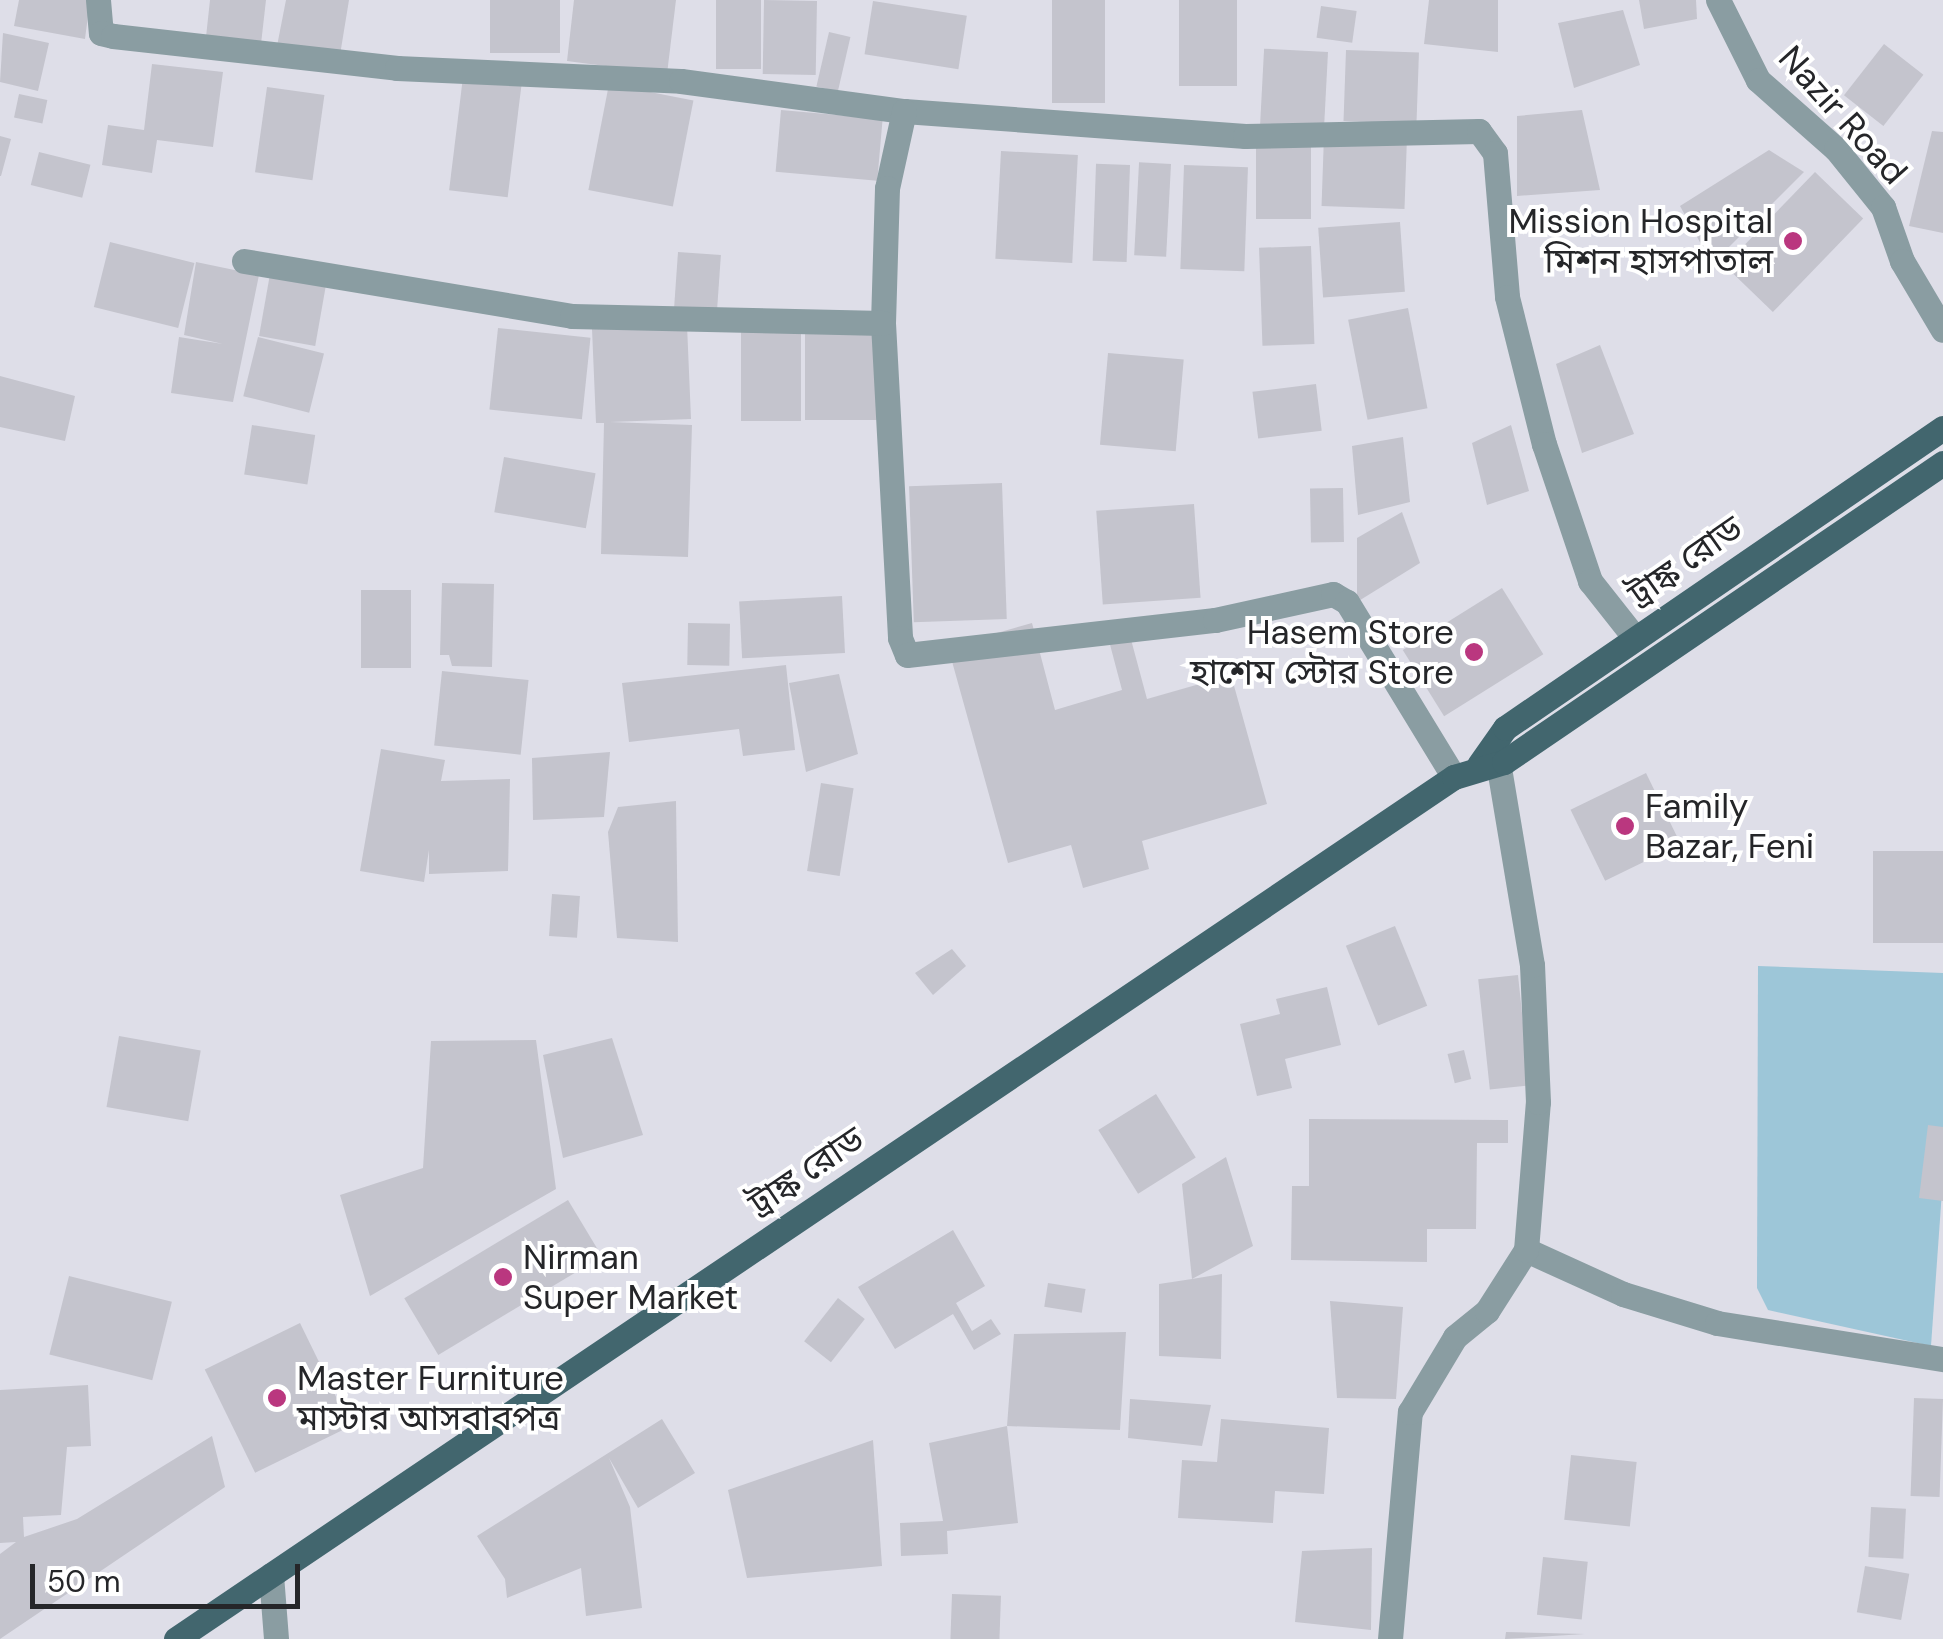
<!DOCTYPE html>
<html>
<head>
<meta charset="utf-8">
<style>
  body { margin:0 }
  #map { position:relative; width:1943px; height:1639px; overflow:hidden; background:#dedee8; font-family:"DM Sans","Noto Sans Bengali",sans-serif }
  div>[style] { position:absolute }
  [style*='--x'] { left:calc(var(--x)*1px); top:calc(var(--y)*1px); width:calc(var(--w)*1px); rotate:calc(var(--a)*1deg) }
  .water>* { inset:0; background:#9dc6d8 }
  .building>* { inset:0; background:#c4c4cd; transform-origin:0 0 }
  .minor>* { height:25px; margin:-12.5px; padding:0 12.5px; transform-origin:12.5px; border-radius:12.5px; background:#8a9da2 }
  .major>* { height:25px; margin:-12.5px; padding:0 12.5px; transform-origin:12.5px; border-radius:12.5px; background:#42666e }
  .dots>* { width:28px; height:28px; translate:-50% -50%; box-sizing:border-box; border:5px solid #fff; border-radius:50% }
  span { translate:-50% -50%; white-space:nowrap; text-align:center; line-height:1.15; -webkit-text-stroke:8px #fff; paint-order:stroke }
  .street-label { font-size:35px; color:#252629 }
  .poi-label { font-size:35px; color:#252629 }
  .right { translate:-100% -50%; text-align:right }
  .left { translate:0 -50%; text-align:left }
  .scale { position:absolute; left:30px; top:1564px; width:270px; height:45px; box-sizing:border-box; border:5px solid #252629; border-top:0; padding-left:12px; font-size:30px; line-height:35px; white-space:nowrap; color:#252629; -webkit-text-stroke:8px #fff; paint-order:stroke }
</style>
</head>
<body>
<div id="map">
  <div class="water">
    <div style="clip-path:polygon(1758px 966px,1943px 973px,1943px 1177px,1931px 1346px,1768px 1310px,1757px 1288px)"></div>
  </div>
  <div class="building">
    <div style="clip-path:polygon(19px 0,90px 0,85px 39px,14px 26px)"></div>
    <div style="clip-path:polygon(210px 0,266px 0,261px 44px,206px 37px)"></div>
    <div style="clip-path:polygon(286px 0,349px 0,340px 55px,277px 46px)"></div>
    <div style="left:490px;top:0;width:70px;height:53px"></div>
    <div style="clip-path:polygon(574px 0,676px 0,667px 74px,567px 61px)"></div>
    <div style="left:716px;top:0;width:45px;height:69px"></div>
    <div style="left:764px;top:0;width:53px;height:74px;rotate:1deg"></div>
    <div style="left:1052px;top:0;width:53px;height:103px"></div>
    <div style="left:1179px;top:0;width:58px;height:86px"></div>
    <div style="clip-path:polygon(1429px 0,1498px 0,1498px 52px,1424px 44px)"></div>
    <div style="clip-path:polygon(1639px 0,1696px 0,1697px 19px,1644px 29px)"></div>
    <div style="left:873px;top:1px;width:95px;height:54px;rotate:9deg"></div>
    <div style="left:1321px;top:6px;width:36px;height:32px;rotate:8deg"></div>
    <div style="clip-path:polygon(1623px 10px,1640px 65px,1574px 88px,1558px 23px)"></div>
    <div style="left:829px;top:32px;width:22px;height:56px;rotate:13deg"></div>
    <div style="clip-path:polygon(3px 33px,49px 43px,38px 91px,0 82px)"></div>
    <div style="left:1884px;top:44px;width:50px;height:65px;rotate:38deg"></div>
    <div style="left:1346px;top:50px;width:73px;height:71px;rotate:2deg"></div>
    <div style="left:1328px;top:52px;width:76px;height:64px;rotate:93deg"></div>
    <div style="clip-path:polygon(152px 64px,223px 72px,213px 147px,157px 140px,152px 173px,102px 165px,108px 125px,144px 130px)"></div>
    <div style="left:463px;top:77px;width:59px;height:114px;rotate:7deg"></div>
    <div style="left:609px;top:84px;width:86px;height:108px;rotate:11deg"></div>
    <div style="left:267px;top:87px;width:58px;height:86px;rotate:8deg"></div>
    <div style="left:19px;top:94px;width:29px;height:24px;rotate:12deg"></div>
    <div style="left:781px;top:110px;width:102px;height:62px;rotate:5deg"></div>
    <div style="clip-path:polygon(1582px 110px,1600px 190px,1517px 196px,1517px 116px)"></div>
    <div style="clip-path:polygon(1932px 131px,1943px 132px,1943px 233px,1909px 226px)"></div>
    <div style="clip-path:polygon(0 136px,11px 139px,1px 176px,0 176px)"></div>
    <div style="left:1407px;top:137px;width:72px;height:83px;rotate:92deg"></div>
    <div style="left:1311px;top:143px;width:76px;height:55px;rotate:90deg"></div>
    <div style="clip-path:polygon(1769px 150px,1804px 172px,1712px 264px,1680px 206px)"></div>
    <div style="left:1001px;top:151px;width:77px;height:108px;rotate:3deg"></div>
    <div style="left:39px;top:152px;width:53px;height:34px;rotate:14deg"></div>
    <div style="left:1171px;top:164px;width:93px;height:32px;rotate:93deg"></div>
    <div style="left:1130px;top:165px;width:97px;height:34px;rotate:92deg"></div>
    <div style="left:1184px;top:165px;width:64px;height:104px;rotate:2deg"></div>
    <div style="left:1815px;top:172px;width:67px;height:130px;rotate:44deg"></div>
    <div style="left:1400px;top:222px;width:70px;height:82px;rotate:86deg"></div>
    <div style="left:110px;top:242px;width:87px;height:67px;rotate:14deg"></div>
    <div style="left:1311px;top:246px;width:98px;height:52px;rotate:88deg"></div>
    <div style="left:678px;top:252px;width:43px;height:58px;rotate:4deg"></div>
    <div style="clip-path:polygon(196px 262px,259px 275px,233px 402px,171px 393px,179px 337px,223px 344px,184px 335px)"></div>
    <div style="left:270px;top:274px;width:57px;height:63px;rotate:10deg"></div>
    <div style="left:1408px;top:308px;width:102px;height:61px;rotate:79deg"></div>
    <div style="clip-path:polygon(687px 325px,691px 419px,610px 422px,692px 425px,688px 557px,601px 554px,604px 423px,596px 423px,592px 329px)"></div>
    <div style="left:498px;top:328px;width:93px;height:82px;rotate:6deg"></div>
    <div style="left:805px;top:331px;width:73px;height:89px"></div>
    <div style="left:741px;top:332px;width:60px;height:89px"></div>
    <div style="left:258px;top:337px;width:68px;height:61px;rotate:14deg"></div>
    <div style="clip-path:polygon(1600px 345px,1634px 434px,1582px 453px,1556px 364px)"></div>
    <div style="left:1108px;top:353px;width:76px;height:92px;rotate:5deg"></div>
    <div style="clip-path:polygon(0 376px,75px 396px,65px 441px,0 427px)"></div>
    <div style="left:1316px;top:384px;width:47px;height:64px;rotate:83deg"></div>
    <div style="left:252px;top:425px;width:64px;height:50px;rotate:9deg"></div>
    <div style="clip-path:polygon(1511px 425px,1529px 491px,1487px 505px,1472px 443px)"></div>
    <div style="clip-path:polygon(1403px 437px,1410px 502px,1358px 515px,1352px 446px)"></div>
    <div style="left:504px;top:457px;width:93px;height:56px;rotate:10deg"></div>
    <div style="left:1002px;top:483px;width:136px;height:93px;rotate:88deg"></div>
    <div style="left:1343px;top:488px;width:54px;height:33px;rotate:89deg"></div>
    <div style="left:1194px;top:504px;width:94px;height:98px;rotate:86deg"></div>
    <div style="clip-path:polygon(1402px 512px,1420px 563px,1357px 602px,1357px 538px)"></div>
    <div style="clip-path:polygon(442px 583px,494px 584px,492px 667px,452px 666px,449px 655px,440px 655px)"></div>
    <div style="left:1502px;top:588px;width:78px;height:117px;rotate:58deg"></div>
    <div style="left:361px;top:590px;width:50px;height:78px"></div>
    <div style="left:842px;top:596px;width:57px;height:103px;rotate:87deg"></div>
    <div style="left:688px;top:623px;width:42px;height:42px;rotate:1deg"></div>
    <div style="clip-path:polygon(1032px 623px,1055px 710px,1122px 690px,1108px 637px,1129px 632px,1147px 699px,1231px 675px,1267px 804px,1142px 841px,1149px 869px,1083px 888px,1071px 845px,1008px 863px,948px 647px)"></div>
    <div style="clip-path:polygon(786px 665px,795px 750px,743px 756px,739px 729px,629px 742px,622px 683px)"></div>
    <div style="left:442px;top:671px;width:87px;height:75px;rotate:6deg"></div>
    <div style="clip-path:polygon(839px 674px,858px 754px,806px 772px,789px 683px)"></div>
    <div style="clip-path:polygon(381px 749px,445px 760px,441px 781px,510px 779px,508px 871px,429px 874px,429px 850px,424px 882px,360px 871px)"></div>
    <div style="clip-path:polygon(610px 752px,604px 817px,533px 820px,532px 758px)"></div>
    <div style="left:1646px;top:773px;width:79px;height:84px;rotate:64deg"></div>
    <div style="left:821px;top:783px;width:33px;height:89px;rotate:9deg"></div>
    <div style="clip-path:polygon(676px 801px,678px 942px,617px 938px,608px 832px,618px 807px)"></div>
    <div style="left:1873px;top:851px;width:70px;height:92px"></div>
    <div style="left:552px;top:894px;width:28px;height:42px;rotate:4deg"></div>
    <div style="left:1395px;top:926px;width:86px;height:53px;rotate:68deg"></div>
    <div style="clip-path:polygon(952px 949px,966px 966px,933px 995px,915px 973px)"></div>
    <div style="left:1518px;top:975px;width:111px;height:40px;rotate:84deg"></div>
    <div style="clip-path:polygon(1327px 987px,1341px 1045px,1285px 1059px,1292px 1088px,1257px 1096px,1240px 1024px,1280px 1014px,1276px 999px)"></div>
    <div style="left:119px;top:1036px;width:83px;height:72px;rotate:10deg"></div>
    <div style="clip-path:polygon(612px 1038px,643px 1135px,563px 1158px,543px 1055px)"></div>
    <div style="clip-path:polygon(536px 1040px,556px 1189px,370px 1296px,340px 1195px,423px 1168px,431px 1041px)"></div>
    <div style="left:1464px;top:1050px;width:30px;height:17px;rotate:76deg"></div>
    <div style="left:1156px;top:1094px;width:75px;height:68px;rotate:58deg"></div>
    <div style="clip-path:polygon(1309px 1119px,1508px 1120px,1508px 1143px,1477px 1143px,1476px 1229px,1427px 1229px,1427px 1262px,1291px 1260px,1292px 1186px,1309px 1186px)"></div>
    <div style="clip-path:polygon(1928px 1125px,1943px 1127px,1943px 1201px,1919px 1198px)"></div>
    <div style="clip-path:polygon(1226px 1157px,1253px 1246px,1192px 1279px,1222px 1274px,1221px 1359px,1159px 1356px,1159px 1284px,1192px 1279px,1182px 1184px)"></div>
    <div style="left:568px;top:1200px;width:66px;height:191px;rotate:59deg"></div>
    <div style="clip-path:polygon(953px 1230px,985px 1286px,956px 1303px,972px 1331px,991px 1319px,1001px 1334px,974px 1350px,953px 1314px,895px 1349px,858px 1287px)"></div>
    <div style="left:69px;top:1276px;width:106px;height:81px;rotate:14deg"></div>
    <div style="left:1048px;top:1283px;width:38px;height:24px;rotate:9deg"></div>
    <div style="left:838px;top:1298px;width:34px;height:55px;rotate:38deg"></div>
    <div style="clip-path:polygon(1330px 1301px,1403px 1307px,1396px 1399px,1337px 1398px)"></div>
    <div style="left:300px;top:1323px;width:115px;height:106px;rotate:64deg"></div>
    <div style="clip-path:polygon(1126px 1332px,1120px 1430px,1007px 1426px,1018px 1523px,947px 1531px,948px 1554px,901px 1556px,900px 1523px,943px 1521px,929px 1443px,1007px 1426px,1014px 1334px)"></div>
    <div style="clip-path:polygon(88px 1385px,91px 1446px,67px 1447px,61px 1515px,23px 1517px,24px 1537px,77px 1519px,212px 1436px,225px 1487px,0 1639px,0 1554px,16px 1542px,0 1543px,0 1390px)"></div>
    <div style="left:1914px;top:1398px;width:29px;height:98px;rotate:2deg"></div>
    <div style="clip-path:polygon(1130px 1399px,1211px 1405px,1202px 1446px,1128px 1438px)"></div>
    <div style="clip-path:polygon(662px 1419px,695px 1473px,638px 1508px,609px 1458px,630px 1507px,642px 1608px,586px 1616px,581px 1568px,507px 1598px,505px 1579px,477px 1536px)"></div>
    <div style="clip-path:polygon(1221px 1419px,1329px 1428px,1324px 1494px,1275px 1491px,1273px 1523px,1178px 1518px,1182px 1460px,1217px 1462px)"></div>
    <div style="clip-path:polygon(873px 1440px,882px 1566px,747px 1578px,728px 1490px)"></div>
    <div style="left:1571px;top:1455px;width:66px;height:65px;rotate:6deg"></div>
    <div style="left:1871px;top:1507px;width:35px;height:50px;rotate:3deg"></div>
    <div style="clip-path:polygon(1372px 1548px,1371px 1630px,1295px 1622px,1302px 1551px)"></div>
    <div style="left:1543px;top:1557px;width:45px;height:58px;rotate:6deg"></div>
    <div style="left:1865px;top:1566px;width:45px;height:47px;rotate:10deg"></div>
    <div style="left:952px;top:1594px;width:49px;height:45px;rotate:2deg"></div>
    <div style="clip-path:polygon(1506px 1632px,1585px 1634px,1505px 1639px)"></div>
  </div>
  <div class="minor">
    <div style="--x:98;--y:0;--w:33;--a:85"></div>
    <div style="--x:101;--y:33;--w:12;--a:14"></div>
    <div style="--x:113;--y:36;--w:286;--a:6.4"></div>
    <div style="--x:397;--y:68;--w:284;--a:2.6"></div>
    <div style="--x:681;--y:81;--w:225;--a:7.7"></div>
    <div style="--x:904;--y:111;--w:342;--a:4.2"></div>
    <div style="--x:1245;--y:136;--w:234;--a:-1.2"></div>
    <div style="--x:1479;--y:131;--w:27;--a:54"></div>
    <div style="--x:1495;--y:153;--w:144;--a:85.2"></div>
    <div style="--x:1507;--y:297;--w:152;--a:75.9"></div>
    <div style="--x:1544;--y:444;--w:145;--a:71.4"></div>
    <div style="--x:1590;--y:581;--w:73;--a:51.7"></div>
    <div style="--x:1718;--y:0;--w:89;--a:63.4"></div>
    <div style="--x:1758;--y:80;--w:104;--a:41.5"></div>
    <div style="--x:1836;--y:149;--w:75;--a:51"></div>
    <div style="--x:1883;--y:207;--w:57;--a:70.6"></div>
    <div style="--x:1902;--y:261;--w:80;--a:59.3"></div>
    <div style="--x:904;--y:111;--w:79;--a:102.4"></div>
    <div style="--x:887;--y:188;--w:135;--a:91.7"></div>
    <div style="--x:883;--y:323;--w:315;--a:86.9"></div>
    <div style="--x:900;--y:638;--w:18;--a:68"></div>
    <div style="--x:907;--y:655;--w:310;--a:-6.5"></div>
    <div style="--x:1215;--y:620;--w:121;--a:-12.4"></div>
    <div style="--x:1333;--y:594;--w:16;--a:30"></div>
    <div style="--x:1347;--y:602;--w:205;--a:58.6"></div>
    <div style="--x:244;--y:261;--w:333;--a:9.5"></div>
    <div style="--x:572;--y:316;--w:311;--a:1.3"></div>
    <div style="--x:1526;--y:1250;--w:107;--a:24.4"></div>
    <div style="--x:1623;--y:1294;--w:98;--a:17.1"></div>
    <div style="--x:1717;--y:1323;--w:229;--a:9.1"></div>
    <div style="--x:271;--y:1575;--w:64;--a:85.5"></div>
    <div style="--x:1390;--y:1639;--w:228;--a:-85"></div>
    <div style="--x:1410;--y:1412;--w:87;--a:-59"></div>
    <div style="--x:1455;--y:1337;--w:41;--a:-39.1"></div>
    <div style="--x:1487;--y:1311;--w:72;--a:-57.4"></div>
    <div style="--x:1526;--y:1250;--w:148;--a:-85.4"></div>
    <div style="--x:1538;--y:1102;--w:137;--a:-92.5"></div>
    <div style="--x:1532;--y:965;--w:224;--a:-99.5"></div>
  </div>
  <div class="major">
    <div style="--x:1479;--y:765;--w:45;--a:-54.9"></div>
    <div style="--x:1505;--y:728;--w:531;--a:-34.41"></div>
    <div style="--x:176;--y:1639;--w:1542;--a:-34"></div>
    <div style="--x:1454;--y:777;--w:52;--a:-16.7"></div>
    <div style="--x:1504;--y:762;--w:531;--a:-34.26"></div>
  </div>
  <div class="dots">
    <div style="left:1793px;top:241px;background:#ba377f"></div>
    <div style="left:1474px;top:652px;background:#ba377f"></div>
    <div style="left:1625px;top:826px;background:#ba377f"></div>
    <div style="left:503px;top:1277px;background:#ba377f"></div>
    <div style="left:277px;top:1398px;background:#ba377f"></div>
  </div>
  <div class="street-label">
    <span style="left:1843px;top:115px;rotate:48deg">Nazir Road</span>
    <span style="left:1685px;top:561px;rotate:-35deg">ট্রাঙ্ক রোড</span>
    <span style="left:806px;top:1171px;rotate:-34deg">ট্রাঙ্ক রোড</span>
  </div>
  <div class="poi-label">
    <span class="right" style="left:1773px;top:241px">Mission Hospital<br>মিশন হাসপাতাল</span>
    <span class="right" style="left:1454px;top:652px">Hasem Store<br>হাশেম স্টোর Store</span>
    <span class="left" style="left:1645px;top:826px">Family<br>Bazar, Feni</span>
    <span class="left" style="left:523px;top:1277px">Nirman<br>Super Market</span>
    <span class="left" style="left:297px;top:1398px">Master Furniture<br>মাস্টার আসবাবপত্র</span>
  </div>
  <div class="scale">50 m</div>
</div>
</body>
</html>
